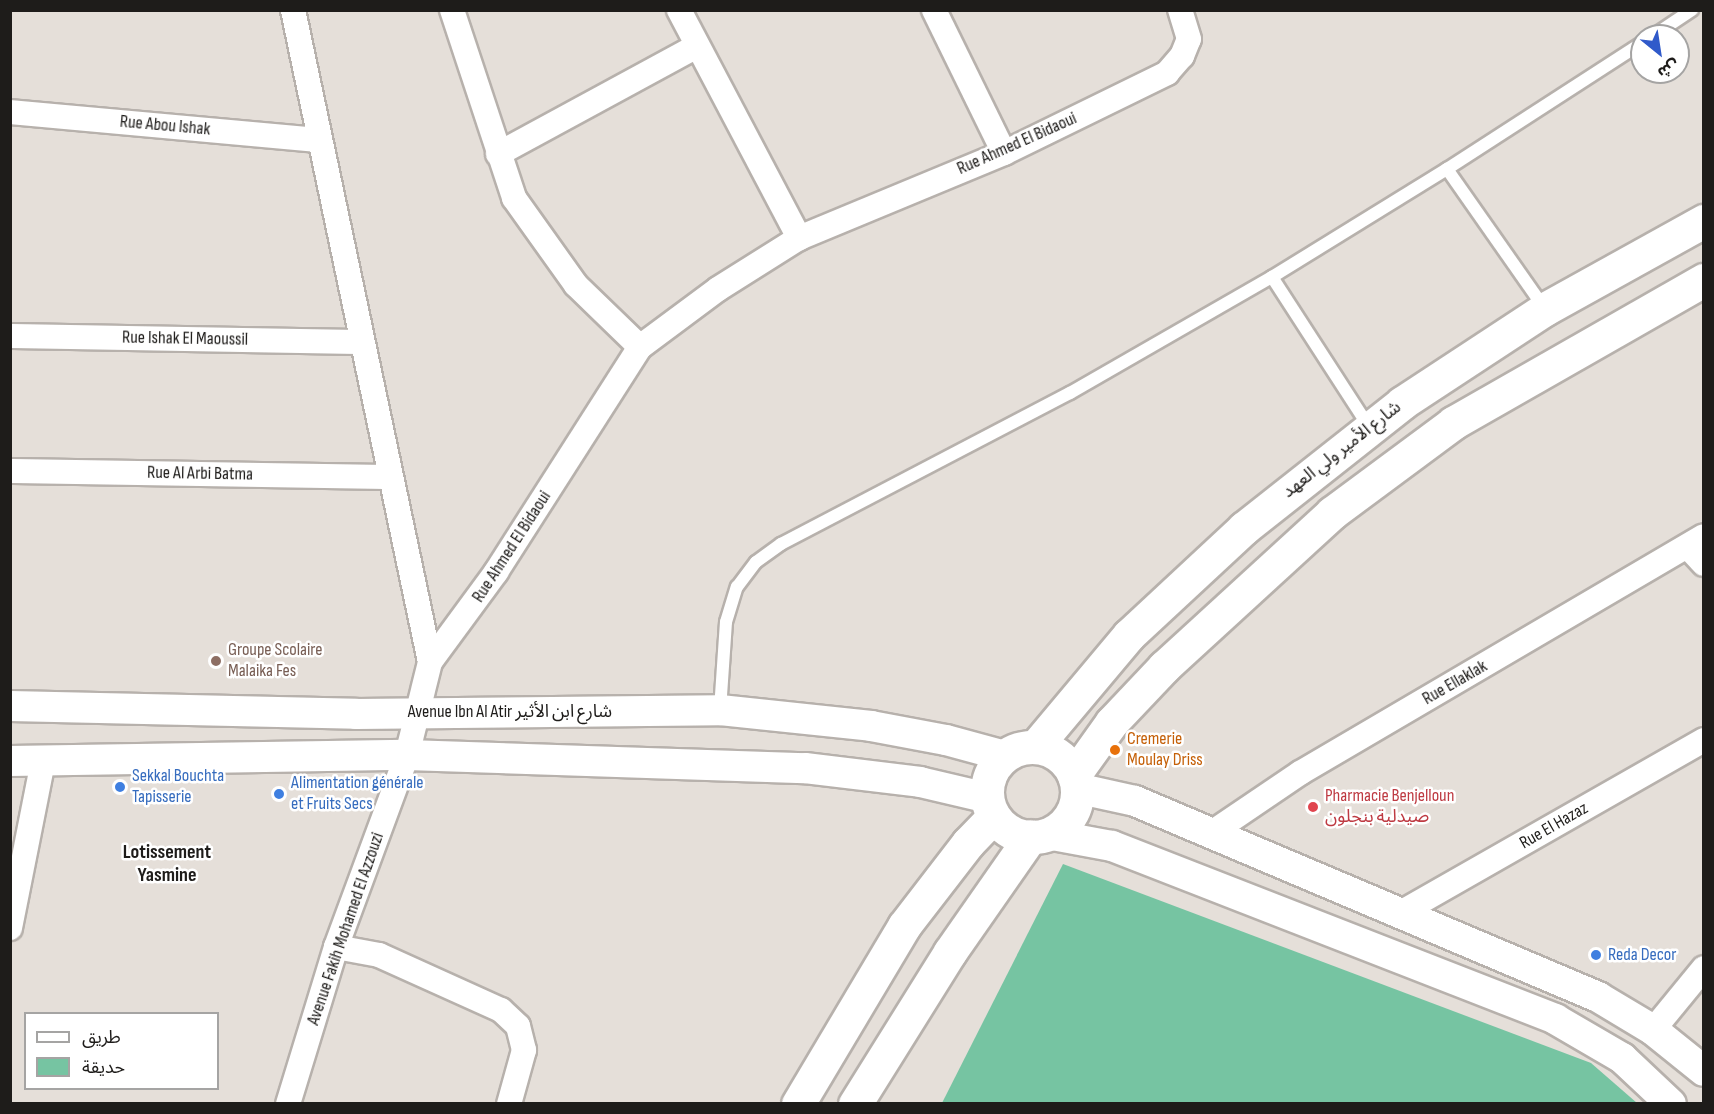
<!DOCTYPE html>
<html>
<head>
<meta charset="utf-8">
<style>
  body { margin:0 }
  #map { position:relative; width:1714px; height:1114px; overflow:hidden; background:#e5dfd9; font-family:"Sofia Sans Condensed","Noto Sans Arabic",sans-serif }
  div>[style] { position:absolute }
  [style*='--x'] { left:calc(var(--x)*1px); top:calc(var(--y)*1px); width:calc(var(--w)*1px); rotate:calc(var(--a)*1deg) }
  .green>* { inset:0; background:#76c4a2 }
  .roads { filter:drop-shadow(2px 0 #b7b1ac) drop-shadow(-2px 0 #b7b1ac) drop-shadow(0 2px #b7b1ac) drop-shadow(0 -2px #b7b1ac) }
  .service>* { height:12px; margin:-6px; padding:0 6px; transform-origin:6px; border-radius:6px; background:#fff }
  .minor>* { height:24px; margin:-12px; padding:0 12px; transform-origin:12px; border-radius:12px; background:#fff }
  .tertiary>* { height:30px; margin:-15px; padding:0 15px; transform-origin:15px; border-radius:15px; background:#fff }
  .secondary>* { height:33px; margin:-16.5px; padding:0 16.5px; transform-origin:16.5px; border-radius:16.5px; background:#fff }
  .secondary>.ring { margin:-16.5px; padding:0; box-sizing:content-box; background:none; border:33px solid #fff; border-radius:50% }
  .dots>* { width:16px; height:16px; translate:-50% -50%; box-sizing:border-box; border:3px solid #fff; border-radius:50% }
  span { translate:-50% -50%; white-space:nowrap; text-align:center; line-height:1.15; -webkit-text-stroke:5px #fff; paint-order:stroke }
  .street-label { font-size:18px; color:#1e1c1a }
  .education-label { font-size:18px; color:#785e54 }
  .left { translate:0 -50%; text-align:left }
  .food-label { font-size:18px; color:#c56008 }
  .shop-label { font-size:18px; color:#366cbe }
  .health-label { font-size:18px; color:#be3a42 }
  .neighbourhood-label { font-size:20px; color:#1e1c1a; font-weight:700 }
  .frame { position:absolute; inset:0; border:12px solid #1e1c1a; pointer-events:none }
  .legend { position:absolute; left:24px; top:1012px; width:195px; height:78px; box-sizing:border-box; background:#fff; border:2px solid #a5a4a3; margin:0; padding:8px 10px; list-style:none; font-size:18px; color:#1e1c1a }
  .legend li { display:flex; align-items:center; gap:12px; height:30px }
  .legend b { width:30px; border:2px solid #a5a4a3 }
  .north { position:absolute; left:1630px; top:24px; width:60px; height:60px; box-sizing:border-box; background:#fff; border:2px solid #a5a4a3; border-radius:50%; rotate:150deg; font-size:16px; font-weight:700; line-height:24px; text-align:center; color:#1e1c1a }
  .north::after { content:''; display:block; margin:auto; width:21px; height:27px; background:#305aca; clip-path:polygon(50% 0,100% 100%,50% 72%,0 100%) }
</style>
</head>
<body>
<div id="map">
  <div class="green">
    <div style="clip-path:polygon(1063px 864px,1591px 1063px,1637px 1103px,942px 1103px)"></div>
  </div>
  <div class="roads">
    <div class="service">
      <div style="--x:1653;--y:36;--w:47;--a:-33.7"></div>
      <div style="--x:1447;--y:169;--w:171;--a:55"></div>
      <div style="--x:1272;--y:277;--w:179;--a:57.1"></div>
      <div style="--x:720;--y:710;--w:88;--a:-86.1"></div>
      <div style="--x:726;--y:622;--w:37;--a:-73"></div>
      <div style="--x:737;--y:587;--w:31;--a:-53"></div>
      <div style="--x:756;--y:562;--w:31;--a:-36"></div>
      <div style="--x:781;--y:544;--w:326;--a:-27.6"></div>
      <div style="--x:1070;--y:393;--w:233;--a:-29.9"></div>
      <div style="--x:1272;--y:277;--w:206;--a:-31.7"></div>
      <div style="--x:1447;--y:169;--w:232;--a:-32.9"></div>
    </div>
    <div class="minor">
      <div style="--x:293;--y:10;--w:666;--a:78.13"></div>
      <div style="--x:452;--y:10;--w:198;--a:71.7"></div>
      <div style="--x:514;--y:198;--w:107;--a:54.5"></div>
      <div style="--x:576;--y:285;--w:89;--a:44.1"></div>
      <div style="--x:679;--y:10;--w:258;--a:62.2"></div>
      <div style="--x:934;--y:10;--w:159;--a:63.9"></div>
      <div style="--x:10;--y:112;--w:311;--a:5.2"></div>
      <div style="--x:498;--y:154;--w:226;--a:-28.5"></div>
      <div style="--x:10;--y:336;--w:350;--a:1"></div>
      <div style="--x:10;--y:471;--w:380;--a:0.9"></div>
      <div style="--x:1688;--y:547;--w:23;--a:47"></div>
      <div style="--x:1210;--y:834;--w:109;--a:-34.1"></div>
      <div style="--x:1300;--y:773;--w:468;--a:-30.4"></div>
      <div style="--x:1404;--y:911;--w:345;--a:-29.7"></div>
      <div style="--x:10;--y:928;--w:169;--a:-78.8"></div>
      <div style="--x:336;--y:947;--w:44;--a:10.5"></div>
      <div style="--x:379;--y:955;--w:134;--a:24.3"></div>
      <div style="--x:501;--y:1010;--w:23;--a:43"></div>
      <div style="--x:518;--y:1026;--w:25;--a:76"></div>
      <div style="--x:524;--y:1050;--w:56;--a:105.5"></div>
      <div style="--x:1653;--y:1030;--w:80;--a:-50.6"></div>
      <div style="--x:288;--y:1104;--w:164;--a:-73"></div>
      <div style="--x:336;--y:947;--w:205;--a:-69.7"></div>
      <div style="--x:407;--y:755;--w:96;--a:-76.1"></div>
      <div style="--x:430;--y:662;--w:112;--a:-53.7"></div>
      <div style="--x:496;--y:572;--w:267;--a:-57.4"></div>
      <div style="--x:640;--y:347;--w:97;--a:-36.6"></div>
      <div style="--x:718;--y:289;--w:96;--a:-32.2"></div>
      <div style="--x:799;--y:238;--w:222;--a:-22.5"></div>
      <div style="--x:1004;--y:153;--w:182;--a:-26.1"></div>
      <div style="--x:1167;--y:73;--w:23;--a:-49"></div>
      <div style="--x:1182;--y:56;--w:18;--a:-68"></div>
      <div style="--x:1189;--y:39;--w:30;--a:-107"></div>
    </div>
    <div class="tertiary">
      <div style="--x:10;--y:706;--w:346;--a:1.3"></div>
      <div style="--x:356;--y:714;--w:364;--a:-0.6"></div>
      <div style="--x:720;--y:710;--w:152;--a:6"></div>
      <div style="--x:871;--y:726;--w:76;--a:10.6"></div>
      <div style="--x:946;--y:740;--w:61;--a:15.2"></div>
      <div style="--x:10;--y:761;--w:397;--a:-0.9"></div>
      <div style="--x:407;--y:755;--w:398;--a:1.9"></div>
      <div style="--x:805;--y:768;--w:116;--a:6.9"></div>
      <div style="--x:920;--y:782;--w:70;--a:13.2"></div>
      <div style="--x:1076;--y:788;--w:60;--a:12.4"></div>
      <div style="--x:1135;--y:801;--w:503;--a:22.94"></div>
      <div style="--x:1598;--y:997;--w:64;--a:31"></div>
      <div style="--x:1653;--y:1030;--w:65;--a:38.8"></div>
      <div style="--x:1047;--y:834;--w:66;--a:10.5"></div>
      <div style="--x:1112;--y:846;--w:476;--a:21.3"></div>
      <div style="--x:1555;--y:1019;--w:78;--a:30.2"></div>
      <div style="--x:1622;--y:1058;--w:67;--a:43.2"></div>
    </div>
    <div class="secondary">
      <div style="--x:1035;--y:747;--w:146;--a:-50"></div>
      <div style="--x:1129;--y:635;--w:157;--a:-42.9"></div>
      <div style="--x:1244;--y:528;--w:201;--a:-38.3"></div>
      <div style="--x:1402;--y:403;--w:171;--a:-33.3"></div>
      <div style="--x:1545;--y:309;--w:182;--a:-29"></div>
      <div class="ring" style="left:987px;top:747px;width:57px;height:57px"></div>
      <div style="--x:1074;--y:775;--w:65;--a:-54.4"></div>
      <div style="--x:1112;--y:722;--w:76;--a:-46.6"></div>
      <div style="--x:1164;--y:667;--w:228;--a:-42.5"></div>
      <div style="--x:1332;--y:513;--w:151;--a:-36.6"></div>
      <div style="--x:1453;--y:423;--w:289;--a:-29.7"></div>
      <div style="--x:798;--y:1104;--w:207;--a:-59.2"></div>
      <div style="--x:904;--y:926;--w:105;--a:-52.4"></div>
      <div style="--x:968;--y:843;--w:37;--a:-46"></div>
      <div style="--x:855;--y:1104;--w:179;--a:-58"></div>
      <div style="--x:950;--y:952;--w:141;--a:-55.1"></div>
    </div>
  </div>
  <div class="dots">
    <div style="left:216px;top:661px;background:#8d6e63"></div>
    <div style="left:1115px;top:750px;background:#e8710a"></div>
    <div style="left:120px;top:787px;background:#3f7fe0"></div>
    <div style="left:279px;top:794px;background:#3f7fe0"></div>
    <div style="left:1313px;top:807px;background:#e0444e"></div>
    <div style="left:1596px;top:955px;background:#3f7fe0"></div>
  </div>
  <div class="street-label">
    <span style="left:165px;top:126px;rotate:5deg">Rue Abou Ishak</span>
    <span style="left:1017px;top:144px;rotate:-24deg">Rue Ahmed El Bidaoui</span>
    <span style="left:185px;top:339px;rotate:1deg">Rue Ishak El Maoussil</span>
    <span style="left:1342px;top:450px;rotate:-38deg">شارع الأمير ولي العهد</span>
    <span style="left:200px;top:474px;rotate:1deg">Rue Al Arbi Batma</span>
    <span style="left:512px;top:547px;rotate:-57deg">Rue Ahmed El Bidaoui</span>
    <span style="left:1455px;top:683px;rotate:-30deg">Rue Ellaklak</span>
    <span style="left:510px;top:712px">Avenue Ibn Al Atir شارع ابن الأثير</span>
    <span style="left:1554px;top:826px;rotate:-30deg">Rue El Hazaz</span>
    <span style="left:346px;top:929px;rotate:-71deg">Avenue Fakih Mohamed El Azzouzi</span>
  </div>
  <div class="education-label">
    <span class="left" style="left:228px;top:661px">Groupe Scolaire<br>Malaika Fes</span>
  </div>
  <div class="food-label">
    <span class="left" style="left:1127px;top:750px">Cremerie<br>Moulay Driss</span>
  </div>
  <div class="shop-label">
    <span class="left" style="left:132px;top:787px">Sekkal Bouchta<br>Tapisserie</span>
    <span class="left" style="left:291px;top:794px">Alimentation générale<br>et Fruits Secs</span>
    <span class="left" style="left:1608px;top:955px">Reda Decor</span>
  </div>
  <div class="health-label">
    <span class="left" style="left:1325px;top:807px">Pharmacie Benjelloun<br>صيدلية بنجلون</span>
  </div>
  <div class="neighbourhood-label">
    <span style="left:167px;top:864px">Lotissement<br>Yasmine</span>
  </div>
  <div class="frame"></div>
  <ul class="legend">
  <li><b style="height:8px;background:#fff"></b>طريق</li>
  <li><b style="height:16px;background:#76c4a2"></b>حديقة</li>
  </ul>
  <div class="north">ش</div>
</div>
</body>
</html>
